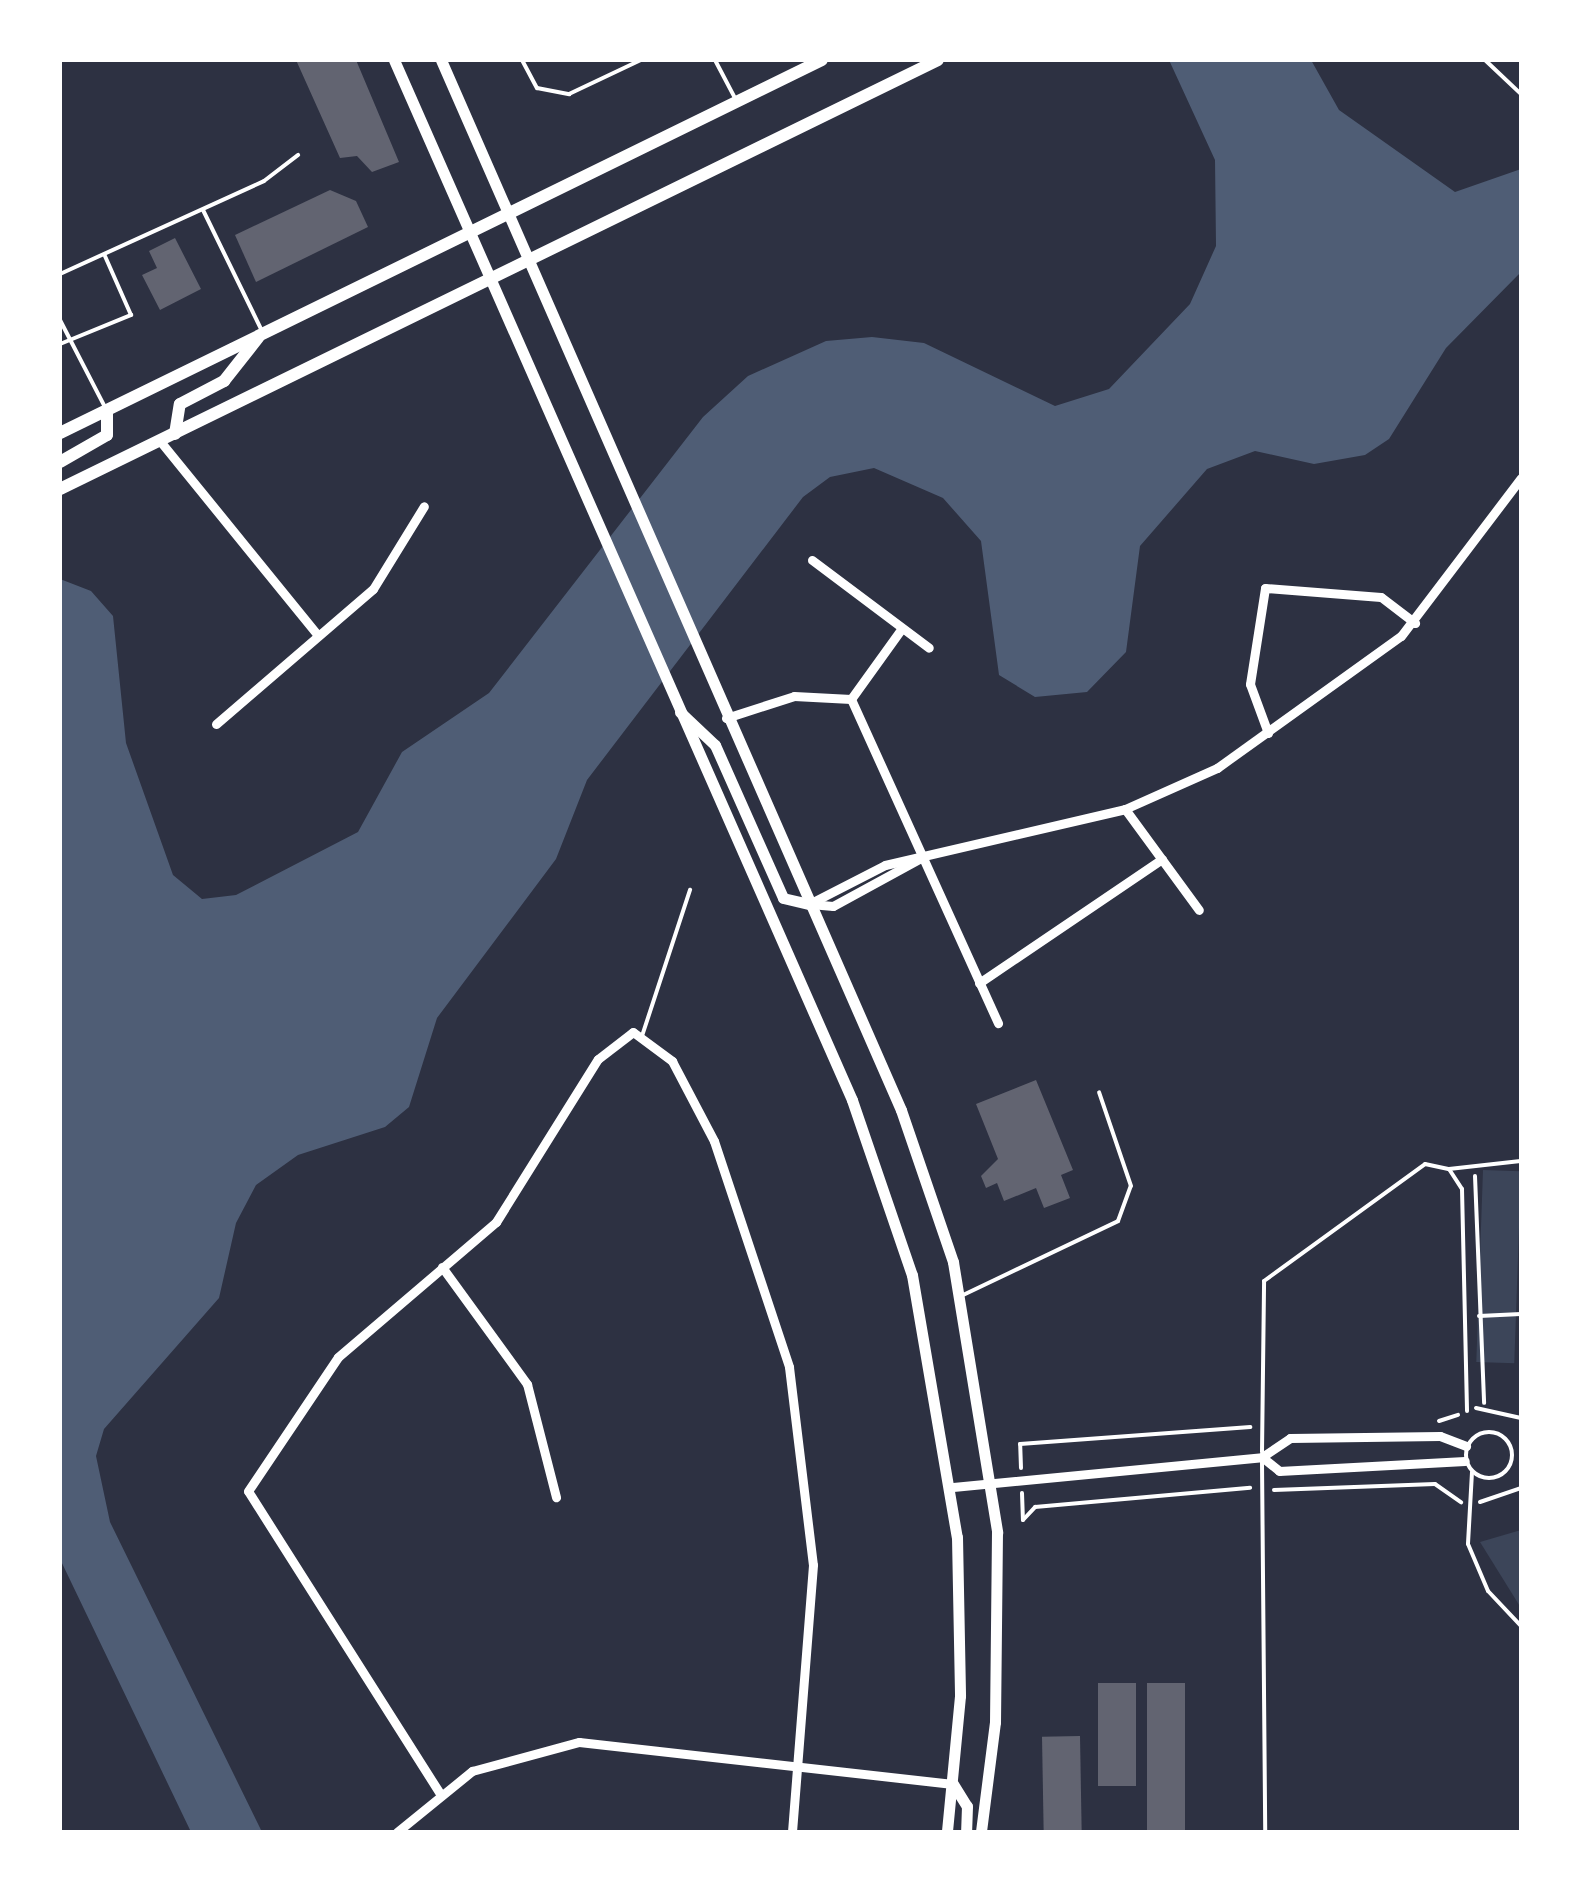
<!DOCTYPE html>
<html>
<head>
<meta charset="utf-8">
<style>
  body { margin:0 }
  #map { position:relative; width:1581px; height:1892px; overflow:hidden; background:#2d3142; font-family:Manrope,sans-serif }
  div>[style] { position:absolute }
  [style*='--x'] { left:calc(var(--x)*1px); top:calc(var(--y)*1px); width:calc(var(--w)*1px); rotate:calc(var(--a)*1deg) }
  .green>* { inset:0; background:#3c4559; transform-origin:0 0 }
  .water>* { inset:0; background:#4f5d75 }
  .building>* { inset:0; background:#626471; transform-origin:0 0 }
  .path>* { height:4px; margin:-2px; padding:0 2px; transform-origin:2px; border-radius:2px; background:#fff }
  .service>* { height:4px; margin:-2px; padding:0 2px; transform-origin:2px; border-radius:2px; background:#fff }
  .service>.ring { margin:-2px; padding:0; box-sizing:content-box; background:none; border:4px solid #fff; border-radius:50% }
  .minor>* { height:9px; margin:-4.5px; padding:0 4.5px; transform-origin:4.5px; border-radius:4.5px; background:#fff }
  .secondary>* { height:11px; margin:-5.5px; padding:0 5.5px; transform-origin:5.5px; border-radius:5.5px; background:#fff }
  .primary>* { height:12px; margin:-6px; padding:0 6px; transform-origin:6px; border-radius:6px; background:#fff }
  span { translate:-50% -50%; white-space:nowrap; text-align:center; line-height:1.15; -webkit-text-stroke:8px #fff; paint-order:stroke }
  .frame { position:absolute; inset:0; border:62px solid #fff; pointer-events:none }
</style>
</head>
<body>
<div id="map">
  <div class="green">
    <div style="left:1483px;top:1170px;width:38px;height:192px;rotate:2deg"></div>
    <div style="clip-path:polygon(1521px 1530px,1521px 1608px,1480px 1542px)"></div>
  </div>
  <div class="water">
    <div style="clip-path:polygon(1169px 60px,1311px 60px,1339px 110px,1455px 192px,1521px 169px,1521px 272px,1446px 348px,1389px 439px,1365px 455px,1314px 464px,1255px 451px,1207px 469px,1140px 546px,1126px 652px,1087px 692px,1035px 697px,999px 675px,981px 541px,943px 498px,874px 468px,830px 477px,803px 497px,587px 780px,556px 859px,437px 1018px,409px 1107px,385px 1127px,298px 1155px,256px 1185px,236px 1223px,219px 1298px,104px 1429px,96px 1456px,110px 1522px,262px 1832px,191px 1832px,60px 1559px,60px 579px,91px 591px,113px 616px,126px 743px,173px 875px,202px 899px,236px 895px,358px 832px,402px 752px,489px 693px,703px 417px,748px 376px,826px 341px,872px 337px,924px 343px,1055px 406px,1109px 389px,1190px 304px,1216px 246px,1215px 160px)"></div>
  </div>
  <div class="building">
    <div style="clip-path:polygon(296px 60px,356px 60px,399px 162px,372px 172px,357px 156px,340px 158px)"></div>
    <div style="clip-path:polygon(330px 190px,356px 201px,368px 227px,256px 282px,235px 235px)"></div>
    <div style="clip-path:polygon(175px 238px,201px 289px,160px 310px,142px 275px,157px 268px,149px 251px)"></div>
    <div style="clip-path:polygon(1036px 1080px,1073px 1170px,1061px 1175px,1070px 1198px,1044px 1208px,1036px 1188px,1004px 1201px,997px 1183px,986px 1188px,981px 1176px,998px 1159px,976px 1104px)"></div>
    <div style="left:1098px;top:1683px;width:38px;height:103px"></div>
    <div style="left:1185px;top:1683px;width:149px;height:38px;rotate:90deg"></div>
    <div style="left:1080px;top:1736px;width:96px;height:38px;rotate:89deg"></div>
  </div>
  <div class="path">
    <div style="--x:1475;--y:1176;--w:227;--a:87.7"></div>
    <div style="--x:1479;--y:1316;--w:42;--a:-2.7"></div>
    <div style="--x:1476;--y:1408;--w:46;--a:12.5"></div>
    <div style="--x:1439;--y:1421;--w:20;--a:-18"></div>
    <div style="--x:1021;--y:1468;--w:24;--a:-92"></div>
    <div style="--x:1020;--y:1444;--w:231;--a:-4.2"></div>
    <div style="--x:1274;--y:1490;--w:161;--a:-2.1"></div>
    <div style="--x:1435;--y:1484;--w:32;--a:35"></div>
    <div style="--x:1022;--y:1493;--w:27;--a:88"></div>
    <div style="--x:1023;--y:1520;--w:18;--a:-47"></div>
    <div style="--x:1035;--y:1507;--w:216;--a:-5.1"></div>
    <div style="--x:1480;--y:1502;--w:43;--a:-18.9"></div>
  </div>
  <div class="service">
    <div style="--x:522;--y:60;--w:32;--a:62"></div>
    <div style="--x:537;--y:88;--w:33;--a:11"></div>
    <div style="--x:569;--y:94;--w:80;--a:-25.3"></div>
    <div style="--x:715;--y:60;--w:45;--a:62.3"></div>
    <div style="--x:1485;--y:60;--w:50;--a:43.4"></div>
    <div style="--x:203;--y:210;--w:135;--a:64"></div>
    <div style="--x:60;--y:274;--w:224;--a:-24.5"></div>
    <div style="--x:264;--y:181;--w:43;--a:-37.4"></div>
    <div style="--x:60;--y:320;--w:100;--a:62.7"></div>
    <div style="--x:60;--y:344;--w:77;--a:-22.2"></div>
    <div style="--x:131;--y:315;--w:64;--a:-113.8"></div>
    <div style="--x:642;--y:1036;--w:154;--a:-71.8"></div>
    <div style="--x:1449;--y:1169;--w:72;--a:-6.3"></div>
    <div style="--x:961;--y:1296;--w:174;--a:-25.5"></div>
    <div style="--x:1118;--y:1221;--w:37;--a:-70"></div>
    <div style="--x:1131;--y:1186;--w:99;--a:-108.8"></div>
    <div class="ring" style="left:1466px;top:1432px;width:42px;height:42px"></div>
    <div style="--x:1262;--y:1452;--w:171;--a:-89.3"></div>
    <div style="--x:1264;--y:1281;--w:199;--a:-36"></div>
    <div style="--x:1425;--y:1164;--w:25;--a:12"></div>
    <div style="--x:1449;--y:1169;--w:24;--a:57"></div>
    <div style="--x:1462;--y:1189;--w:222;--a:88.7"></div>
    <div style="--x:1262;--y:1462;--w:370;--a:89.5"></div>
    <div style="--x:1472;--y:1472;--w:72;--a:93.2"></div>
    <div style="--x:1468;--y:1544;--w:51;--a:66.9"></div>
    <div style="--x:1488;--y:1591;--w:48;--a:46.7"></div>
  </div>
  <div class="minor">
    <div style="--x:160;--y:441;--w:249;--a:50.9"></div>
    <div style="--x:812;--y:560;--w:146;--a:36.9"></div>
    <div style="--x:851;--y:699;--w:87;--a:-54.3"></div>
    <div style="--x:726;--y:718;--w:71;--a:-17.9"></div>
    <div style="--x:794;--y:696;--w:57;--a:3"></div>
    <div style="--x:851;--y:699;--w:356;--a:65.6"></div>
    <div style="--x:216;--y:724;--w:207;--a:-40.7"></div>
    <div style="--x:373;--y:589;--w:97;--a:-58.4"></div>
    <div style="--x:1268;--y:733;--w:52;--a:-110.2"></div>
    <div style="--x:1250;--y:684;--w:97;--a:-81.1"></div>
    <div style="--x:1265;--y:588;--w:116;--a:4.4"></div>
    <div style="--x:1381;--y:597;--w:43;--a:37.4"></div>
    <div style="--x:1125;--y:809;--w:125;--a:53.8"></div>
    <div style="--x:809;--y:904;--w:85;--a:-27.2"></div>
    <div style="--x:885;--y:865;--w:246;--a:-13.1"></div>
    <div style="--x:1125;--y:809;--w:101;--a:-24"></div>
    <div style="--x:1217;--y:768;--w:226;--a:-35.7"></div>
    <div style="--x:1401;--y:636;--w:198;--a:-52.8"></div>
    <div style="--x:810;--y:904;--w:23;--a:5"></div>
    <div style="--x:833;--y:906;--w:100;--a:-28.6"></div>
    <div style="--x:979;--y:983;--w:221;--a:-34.1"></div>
    <div style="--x:442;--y:1267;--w:145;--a:54"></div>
    <div style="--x:527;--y:1384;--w:117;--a:75.6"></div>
    <div style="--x:1262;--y:1457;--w:22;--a:39"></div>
    <div style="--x:1279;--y:1471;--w:186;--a:-3.1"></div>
    <div style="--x:953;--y:1487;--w:310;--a:-5.5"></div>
    <div style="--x:1262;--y:1457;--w:34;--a:-34"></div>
    <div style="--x:1290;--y:1438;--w:150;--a:-0.8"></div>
    <div style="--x:1440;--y:1436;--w:28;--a:21"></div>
    <div style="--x:439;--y:1792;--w:356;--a:-122.4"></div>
    <div style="--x:248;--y:1491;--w:161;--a:-56.1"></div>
    <div style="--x:338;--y:1357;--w:208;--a:-40.5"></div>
    <div style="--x:496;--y:1222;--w:192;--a:-58"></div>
    <div style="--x:598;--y:1059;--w:44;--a:-37.6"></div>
    <div style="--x:633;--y:1032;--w:49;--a:36.6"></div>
    <div style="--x:672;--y:1061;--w:90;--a:62.3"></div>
    <div style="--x:714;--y:1141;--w:238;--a:71.6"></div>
    <div style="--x:789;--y:1367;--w:199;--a:83.1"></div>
    <div style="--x:813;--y:1565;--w:268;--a:94.5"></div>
    <div style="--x:397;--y:1832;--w:97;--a:-39.1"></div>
    <div style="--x:472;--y:1771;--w:111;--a:-15.2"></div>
    <div style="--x:579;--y:1742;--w:376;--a:6.4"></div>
  </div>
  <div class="secondary">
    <div style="--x:394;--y:60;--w:1136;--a:66.23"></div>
    <div style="--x:852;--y:1100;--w:185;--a:71.1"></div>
    <div style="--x:912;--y:1275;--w:266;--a:80.3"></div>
    <div style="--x:957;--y:1537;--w:159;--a:88.9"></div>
    <div style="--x:960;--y:1696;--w:137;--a:95.5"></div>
    <div style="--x:441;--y:60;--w:1146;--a:66.34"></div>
    <div style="--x:901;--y:1110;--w:161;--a:71.1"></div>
    <div style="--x:953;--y:1262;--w:274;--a:80.7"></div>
    <div style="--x:997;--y:1532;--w:190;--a:90.6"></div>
    <div style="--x:995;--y:1722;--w:111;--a:97.3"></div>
    <div style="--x:680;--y:712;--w:48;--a:43.3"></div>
    <div style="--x:715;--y:745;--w:167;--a:66"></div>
    <div style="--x:783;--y:898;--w:27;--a:13"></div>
    <div style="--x:953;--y:1784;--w:26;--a:58"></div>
    <div style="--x:967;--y:1806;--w:26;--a:92"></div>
  </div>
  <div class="primary">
    <div style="--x:60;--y:433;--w:848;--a:-26.08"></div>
    <div style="--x:175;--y:434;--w:30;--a:-81"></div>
    <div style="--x:180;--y:404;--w:50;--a:-27.6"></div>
    <div style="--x:224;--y:381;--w:55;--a:-51.7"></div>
    <div style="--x:60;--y:462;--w:54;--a:-29.9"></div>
    <div style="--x:107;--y:435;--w:25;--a:-90"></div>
    <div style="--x:60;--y:489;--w:977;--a:-26.04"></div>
  </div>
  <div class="frame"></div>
</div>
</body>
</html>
